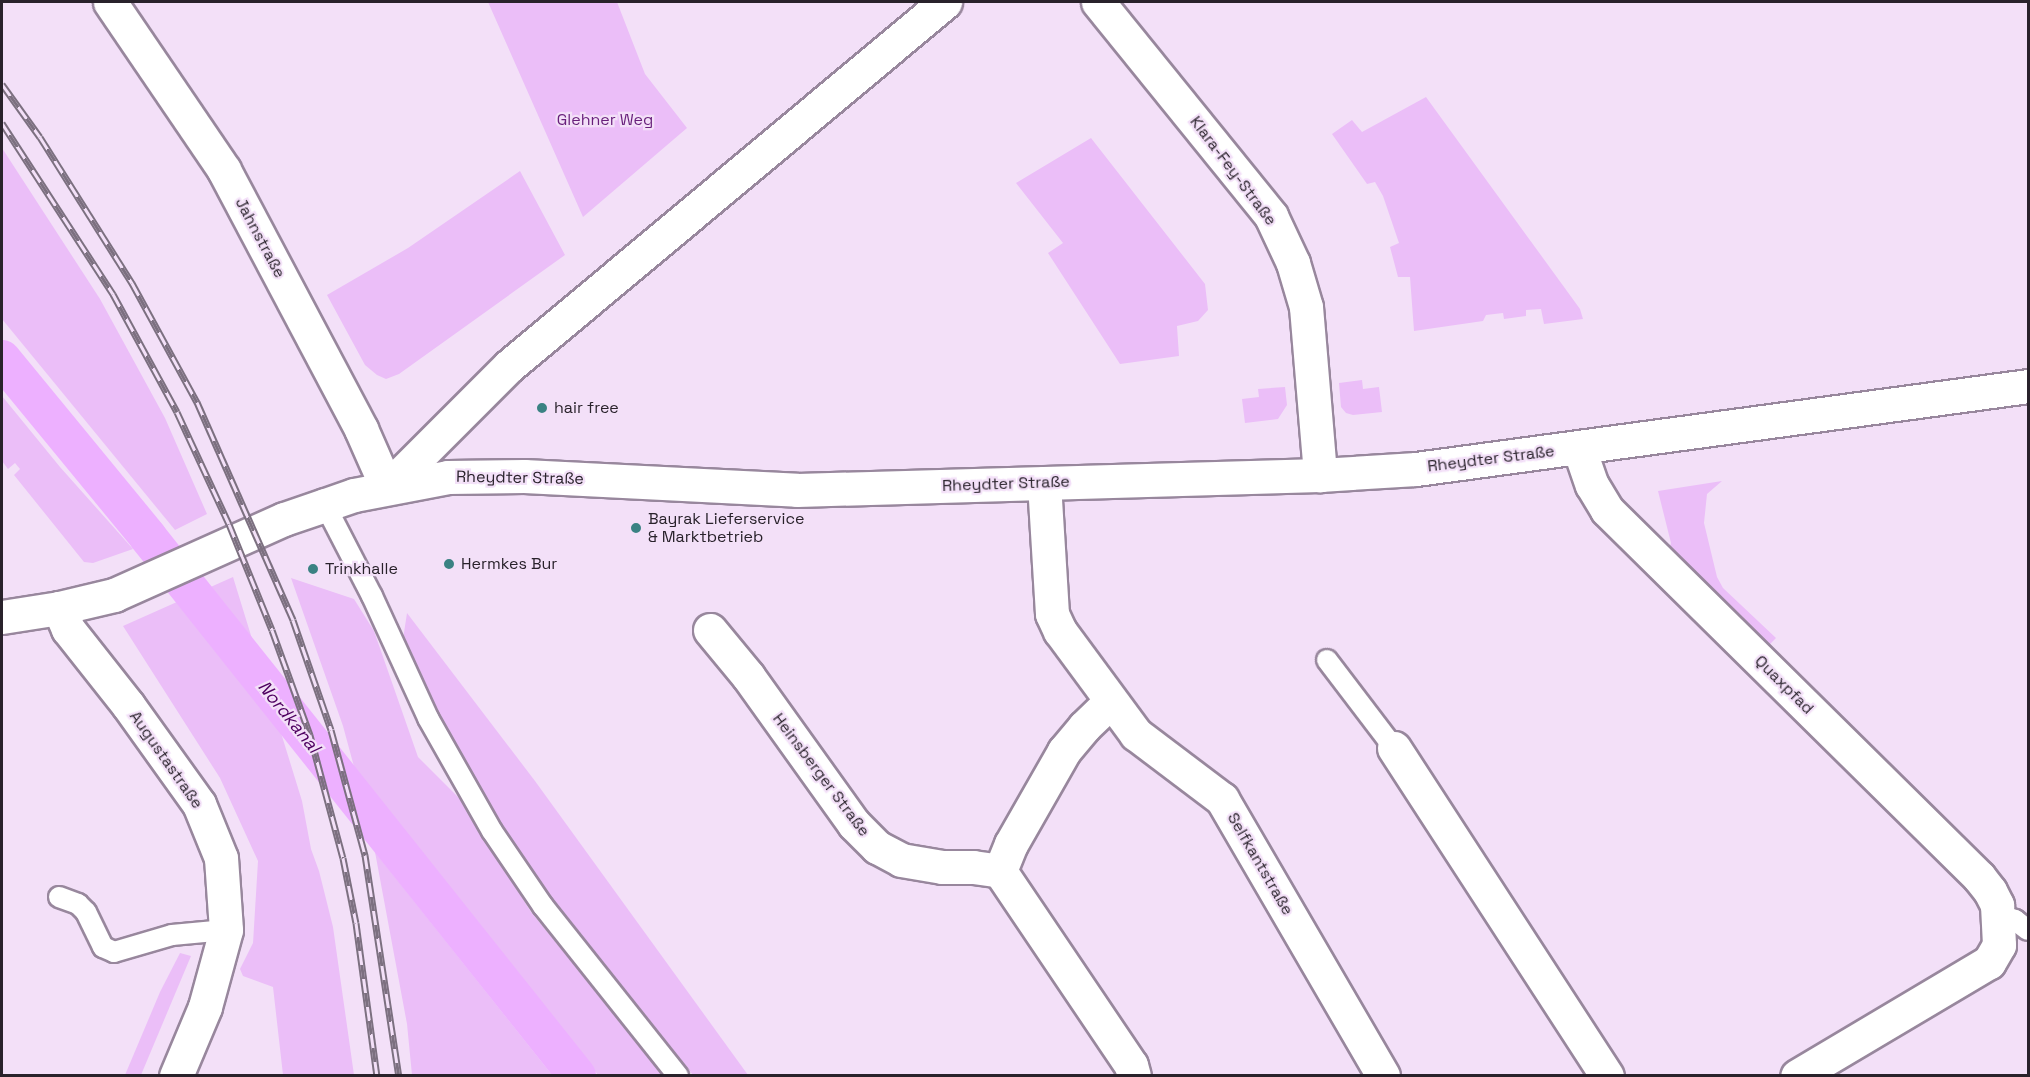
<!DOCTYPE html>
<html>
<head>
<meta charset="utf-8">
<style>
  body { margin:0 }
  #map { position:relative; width:2030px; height:1077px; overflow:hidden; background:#f3e0f8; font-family:"Space Grotesk",sans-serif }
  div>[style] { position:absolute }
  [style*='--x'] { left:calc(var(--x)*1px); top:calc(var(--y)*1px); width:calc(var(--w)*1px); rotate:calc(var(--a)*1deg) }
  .green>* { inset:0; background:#ebbef8 }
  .canal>* { height:38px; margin:-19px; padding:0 19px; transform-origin:19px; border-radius:19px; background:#edb0ff }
  .roads { filter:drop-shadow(2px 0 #98879d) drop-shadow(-2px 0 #98879d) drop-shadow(0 2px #98879d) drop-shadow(0 -2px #98879d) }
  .lane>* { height:20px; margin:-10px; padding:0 10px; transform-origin:10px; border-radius:10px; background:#fff }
  .street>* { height:33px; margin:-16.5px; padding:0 16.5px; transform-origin:16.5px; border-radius:16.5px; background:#fff }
  .secondary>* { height:33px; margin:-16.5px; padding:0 16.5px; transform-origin:16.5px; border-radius:16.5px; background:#fff }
  .rail>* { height:7px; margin-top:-3.5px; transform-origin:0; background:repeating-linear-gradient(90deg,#f3e0f8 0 14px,#7c7080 0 28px); box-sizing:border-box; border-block:2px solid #7c7080 }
  .dots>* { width:16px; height:16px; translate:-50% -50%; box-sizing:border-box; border:3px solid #f3e0f8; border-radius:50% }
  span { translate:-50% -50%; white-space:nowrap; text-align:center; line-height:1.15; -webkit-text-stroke:4.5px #f3e0f8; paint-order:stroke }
  .park-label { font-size:16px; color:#681f7b }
  .street-label { font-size:16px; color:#29222b }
  .poi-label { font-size:16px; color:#29222b }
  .left { translate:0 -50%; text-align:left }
  .water-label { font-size:18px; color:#4f0061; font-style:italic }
  .frame { position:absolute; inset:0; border:3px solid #29222b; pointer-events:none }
</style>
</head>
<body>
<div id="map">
  <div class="green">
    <div style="clip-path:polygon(488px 2px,617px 2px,645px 74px,687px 128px,583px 217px)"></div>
    <div style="clip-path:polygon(1426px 97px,1580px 309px,1583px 319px,1544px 324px,1541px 309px,1526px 310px,1526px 316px,1504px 319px,1503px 313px,1486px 315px,1483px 321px,1414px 331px,1410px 277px,1398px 277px,1390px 247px,1399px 243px,1383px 196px,1375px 182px,1367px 184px,1332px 134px,1352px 120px,1362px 132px)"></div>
    <div style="clip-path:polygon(1091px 138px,1205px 284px,1208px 310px,1198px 321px,1177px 326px,1179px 356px,1120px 364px,1048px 253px,1063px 243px,1016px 183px)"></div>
    <div style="clip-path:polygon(2px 148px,100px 299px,165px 418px,207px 514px,175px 530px,2px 319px)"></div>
    <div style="clip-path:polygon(520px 171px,565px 255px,399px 374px,386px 379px,377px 375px,365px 365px,327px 295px,408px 248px)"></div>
    <div style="clip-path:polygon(1362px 380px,1363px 389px,1379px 387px,1382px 412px,1353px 415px,1346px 413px,1341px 407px,1339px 383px)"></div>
    <div style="clip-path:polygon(1285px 387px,1287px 405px,1278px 419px,1245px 423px,1242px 399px,1259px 397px,1258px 389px)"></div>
    <div style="clip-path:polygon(2px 396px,60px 467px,133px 549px,93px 563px,84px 562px,14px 475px,20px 469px,15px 463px,8px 469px,2px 461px)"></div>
    <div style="clip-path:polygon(1722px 481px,1707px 494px,1704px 523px,1717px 577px,1723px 588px,1776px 638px,1763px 651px,1669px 550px,1671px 543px,1658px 491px)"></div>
    <div style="clip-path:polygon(233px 577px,302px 801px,311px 849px,319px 871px,333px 927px,354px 1075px,283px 1075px,273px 987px,243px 976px,240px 969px,253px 943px,258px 861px,220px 778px,123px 626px)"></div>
    <div style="clip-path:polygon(291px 578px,354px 599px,374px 631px,418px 757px,462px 801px,531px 912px,665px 1075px,598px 1075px,356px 774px,343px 726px)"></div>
    <div style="clip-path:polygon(407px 613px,535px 781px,748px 1075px,693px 1075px,548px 901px,484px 801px,427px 697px,403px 639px)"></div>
    <div style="clip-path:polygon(375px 852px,552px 1075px,412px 1075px,407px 1024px)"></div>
    <div style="clip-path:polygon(180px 953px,191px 956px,141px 1075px,125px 1075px,160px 992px)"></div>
  </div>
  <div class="canal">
    <div style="--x:2;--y:359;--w:230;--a:50.6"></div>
    <div style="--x:148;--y:537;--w:689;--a:51.48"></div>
  </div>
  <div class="roads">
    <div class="lane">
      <div style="--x:325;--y:505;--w:102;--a:62.7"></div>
      <div style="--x:372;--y:596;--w:134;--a:65.3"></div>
      <div style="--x:428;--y:718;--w:130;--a:60.5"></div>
      <div style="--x:492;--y:831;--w:91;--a:55.8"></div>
      <div style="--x:543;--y:906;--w:217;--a:51.5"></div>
      <div style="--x:1327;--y:660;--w:111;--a:52.7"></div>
      <div style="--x:59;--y:897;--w:20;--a:20"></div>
      <div style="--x:78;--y:904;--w:11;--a:45"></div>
      <div style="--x:86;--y:912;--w:39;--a:64"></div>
      <div style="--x:103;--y:947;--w:12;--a:24"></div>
      <div style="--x:114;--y:952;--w:60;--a:-16.3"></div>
      <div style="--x:172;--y:935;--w:54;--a:-5.3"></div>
      <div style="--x:2000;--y:915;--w:16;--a:18"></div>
      <div style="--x:2015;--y:920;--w:16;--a:38"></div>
    </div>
    <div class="street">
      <div style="--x:110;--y:2;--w:203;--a:55.8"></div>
      <div style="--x:224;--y:170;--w:293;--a:62.1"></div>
      <div style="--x:361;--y:429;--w:64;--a:66.2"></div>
      <div style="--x:387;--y:488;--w:173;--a:-45"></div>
      <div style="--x:509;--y:366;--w:568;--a:-39.86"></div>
      <div style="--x:1098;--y:2;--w:275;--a:51"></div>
      <div style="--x:1271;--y:216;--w:52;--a:64.9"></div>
      <div style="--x:1293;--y:263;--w:46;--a:73.5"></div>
      <div style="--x:1306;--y:307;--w:169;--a:85.2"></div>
      <div style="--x:1579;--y:448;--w:39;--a:71"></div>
      <div style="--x:1592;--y:485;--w:29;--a:59"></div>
      <div style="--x:1607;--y:510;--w:523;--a:44.61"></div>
      <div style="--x:1979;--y:877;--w:18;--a:52"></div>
      <div style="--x:1990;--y:891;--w:16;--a:63"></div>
      <div style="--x:1997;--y:905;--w:40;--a:87.1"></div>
      <div style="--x:1999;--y:945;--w:20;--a:120"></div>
      <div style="--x:1989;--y:962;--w:223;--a:149.3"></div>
      <div style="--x:1044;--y:483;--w:131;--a:86.5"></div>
      <div style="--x:1052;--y:614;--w:19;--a:65"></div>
      <div style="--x:1060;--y:631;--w:128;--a:53.6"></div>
      <div style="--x:1136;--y:734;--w:108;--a:37.1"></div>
      <div style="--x:1222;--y:799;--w:320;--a:59.8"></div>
      <div style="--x:59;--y:608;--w:23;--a:67"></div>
      <div style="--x:68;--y:629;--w:97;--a:51.7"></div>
      <div style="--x:128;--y:705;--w:122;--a:54.4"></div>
      <div style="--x:199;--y:804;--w:58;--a:67.8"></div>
      <div style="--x:221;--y:858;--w:72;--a:86"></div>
      <div style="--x:226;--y:930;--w:80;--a:105.3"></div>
      <div style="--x:205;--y:1007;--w:75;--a:112.8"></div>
      <div style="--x:710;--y:630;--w:60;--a:50.4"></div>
      <div style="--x:748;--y:676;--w:182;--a:54.4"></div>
      <div style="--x:854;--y:824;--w:33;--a:45"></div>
      <div style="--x:877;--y:847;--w:27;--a:28"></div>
      <div style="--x:901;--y:860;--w:42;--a:9.7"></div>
      <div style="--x:942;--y:867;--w:31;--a:0"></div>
      <div style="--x:973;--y:867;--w:27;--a:8"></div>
      <div style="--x:1000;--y:871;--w:234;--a:56"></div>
      <div style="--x:1131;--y:1065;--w:11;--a:75"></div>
      <div style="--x:1394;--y:748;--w:391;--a:57"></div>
      <div style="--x:1000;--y:871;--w:29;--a:-68"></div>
      <div style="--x:1011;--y:844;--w:107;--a:-60.3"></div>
      <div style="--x:1064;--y:751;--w:31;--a:-50"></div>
      <div style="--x:1084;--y:727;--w:37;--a:-44"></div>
    </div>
    <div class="secondary">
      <div style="--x:2;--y:617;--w:58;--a:-9"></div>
      <div style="--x:59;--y:608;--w:57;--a:-13.3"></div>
      <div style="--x:114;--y:595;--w:186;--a:-24.1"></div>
      <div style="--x:284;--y:519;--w:43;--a:-18.9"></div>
      <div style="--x:325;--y:505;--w:31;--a:-19"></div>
      <div style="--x:354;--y:495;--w:96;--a:-10.8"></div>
      <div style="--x:448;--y:477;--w:76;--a:-0.8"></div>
      <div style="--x:524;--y:476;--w:273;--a:2.9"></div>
      <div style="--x:797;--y:490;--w:523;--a:-1.64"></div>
      <div style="--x:1320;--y:475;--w:96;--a:-3.6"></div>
      <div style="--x:1416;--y:469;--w:618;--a:-7.72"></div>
    </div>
  </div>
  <div class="rail">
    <div style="--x:2;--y:84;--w:65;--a:54.4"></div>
    <div style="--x:40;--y:137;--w:173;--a:57.8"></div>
    <div style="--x:132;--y:283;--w:136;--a:61.4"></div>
    <div style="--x:197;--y:402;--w:238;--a:66.2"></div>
    <div style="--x:293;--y:620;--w:116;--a:70.9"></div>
    <div style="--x:331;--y:730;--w:130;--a:74.8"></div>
    <div style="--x:365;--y:855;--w:224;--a:81.3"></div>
    <div style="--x:2;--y:123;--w:204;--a:57"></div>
    <div style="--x:113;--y:294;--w:134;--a:61.5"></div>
    <div style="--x:177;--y:412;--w:123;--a:65.1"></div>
    <div style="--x:229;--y:524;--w:114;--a:67.9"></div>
    <div style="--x:272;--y:630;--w:112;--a:70.1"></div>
    <div style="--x:310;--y:735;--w:127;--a:75"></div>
    <div style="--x:343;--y:858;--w:66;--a:78.7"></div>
    <div style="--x:356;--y:923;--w:154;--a:82.2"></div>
  </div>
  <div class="dots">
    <div style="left:542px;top:408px;background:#3a8283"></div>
    <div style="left:636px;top:528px;background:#3a8283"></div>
    <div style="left:449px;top:564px;background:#3a8283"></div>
    <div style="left:313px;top:569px;background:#3a8283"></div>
  </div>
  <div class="park-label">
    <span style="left:605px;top:120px">Glehner Weg</span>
  </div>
  <div class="street-label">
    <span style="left:1233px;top:171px;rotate:53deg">Klara-Fey-Straße</span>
    <span style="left:260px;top:238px;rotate:62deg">Jahnstraße</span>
    <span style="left:1491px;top:459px;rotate:-7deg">Rheydter Straße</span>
    <span style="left:520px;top:478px;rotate:1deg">Rheydter Straße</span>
    <span style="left:1006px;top:484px;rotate:-2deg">Rheydter Straße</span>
    <span style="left:1784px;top:685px;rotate:45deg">Quaxpfad</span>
    <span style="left:166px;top:760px;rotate:55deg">Augustastraße</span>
    <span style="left:821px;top:775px;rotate:53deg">Heinsberger Straße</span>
    <span style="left:1260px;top:864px;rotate:60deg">Selfkantstraße</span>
  </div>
  <div class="poi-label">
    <span class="left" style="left:554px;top:408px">hair free</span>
    <span class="left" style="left:648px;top:528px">Bayrak Lieferservice<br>&amp; Marktbetrieb</span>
    <span class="left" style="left:461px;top:564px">Hermkes Bur</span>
    <span class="left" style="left:325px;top:569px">Trinkhalle</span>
  </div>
  <div class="water-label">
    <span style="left:289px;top:717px;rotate:51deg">Nordkanal</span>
  </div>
  <div class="frame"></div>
</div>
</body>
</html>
